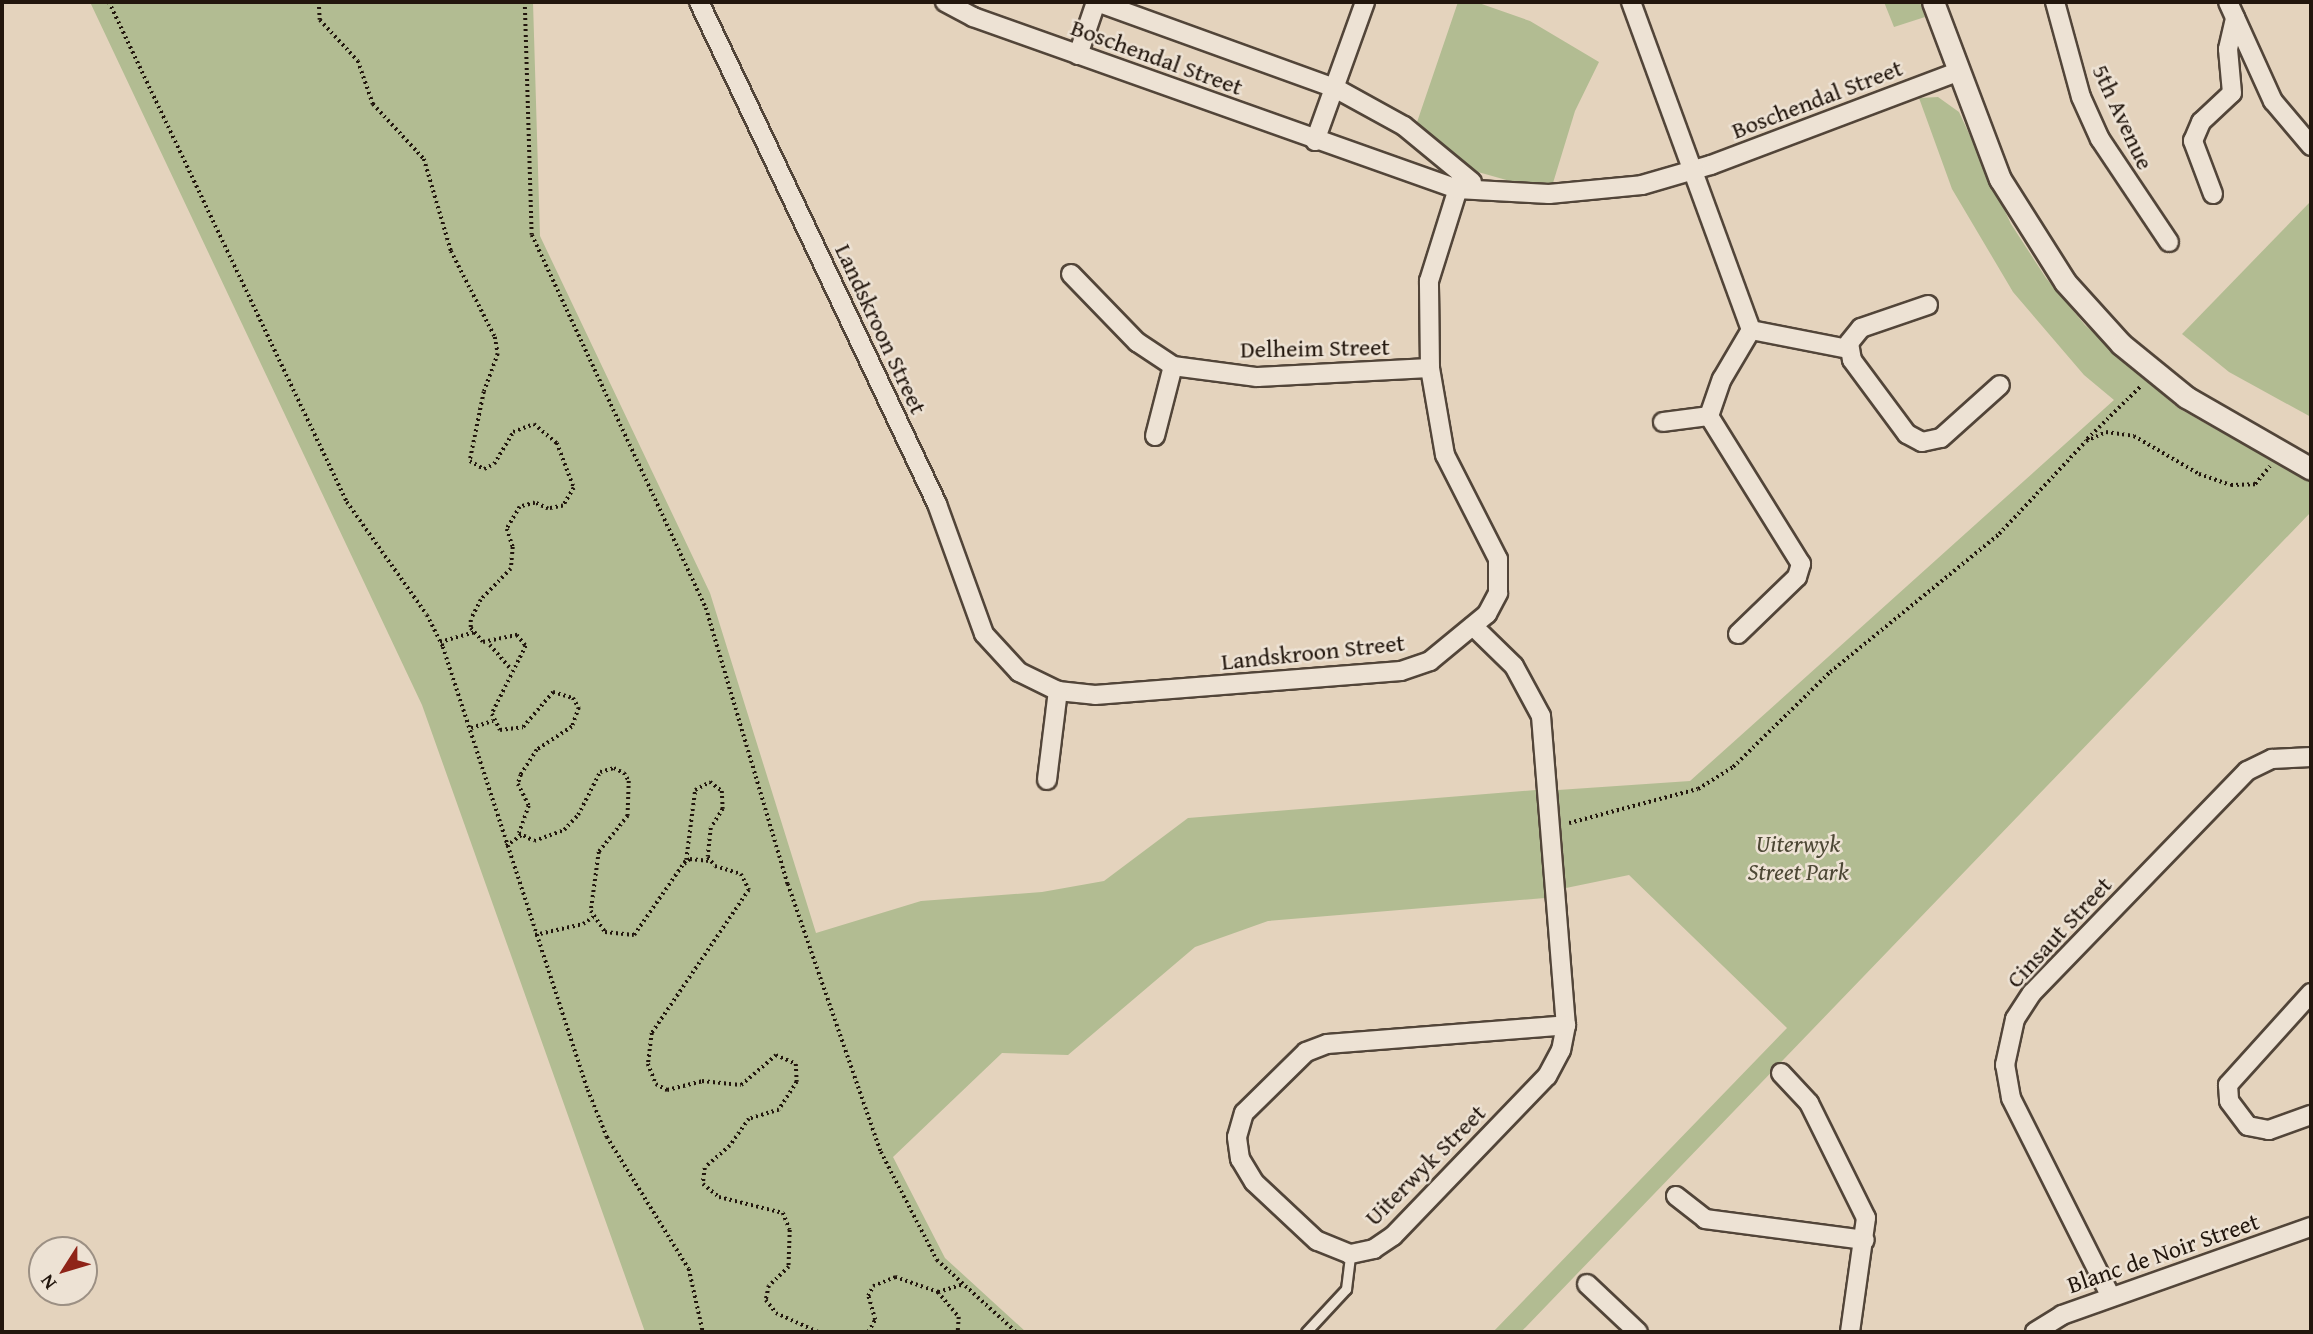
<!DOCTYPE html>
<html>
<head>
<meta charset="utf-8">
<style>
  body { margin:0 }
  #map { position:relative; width:2313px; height:1334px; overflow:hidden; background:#e4d3bd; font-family:"Gentium Book Plus",serif }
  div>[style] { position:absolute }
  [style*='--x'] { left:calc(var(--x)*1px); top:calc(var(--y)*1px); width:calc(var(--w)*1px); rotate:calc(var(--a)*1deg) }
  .green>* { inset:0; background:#b2bc92 }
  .path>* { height:3.5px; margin-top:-1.75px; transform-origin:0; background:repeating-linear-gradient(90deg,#22160d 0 2px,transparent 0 5.5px) }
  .roads { filter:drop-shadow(2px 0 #524539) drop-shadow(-2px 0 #524539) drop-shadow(0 2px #524539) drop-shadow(0 -2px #524539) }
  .service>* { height:9px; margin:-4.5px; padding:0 4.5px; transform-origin:4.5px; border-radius:4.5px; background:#ede2d4 }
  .minor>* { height:18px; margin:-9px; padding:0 9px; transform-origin:9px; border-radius:9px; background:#ede2d4 }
  .tertiary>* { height:21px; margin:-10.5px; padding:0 10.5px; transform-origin:10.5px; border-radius:10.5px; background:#ede2d4 }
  span { translate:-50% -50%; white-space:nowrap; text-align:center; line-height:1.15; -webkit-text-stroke:5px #ede2d4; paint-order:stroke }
  .street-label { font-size:24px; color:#22160d }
  .park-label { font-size:24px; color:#4d4835; font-style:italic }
  .frame { position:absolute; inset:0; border:4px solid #22160d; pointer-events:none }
  .north { position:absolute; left:28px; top:1236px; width:70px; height:70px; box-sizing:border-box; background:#ede2d4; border:2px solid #9c9084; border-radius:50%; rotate:233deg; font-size:19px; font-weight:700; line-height:28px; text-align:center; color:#22160d }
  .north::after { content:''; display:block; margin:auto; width:24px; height:32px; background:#8f2418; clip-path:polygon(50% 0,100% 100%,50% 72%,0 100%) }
</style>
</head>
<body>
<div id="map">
  <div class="green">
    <div style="clip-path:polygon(90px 2px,533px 2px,540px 236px,710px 593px,816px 933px,921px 901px,1042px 892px,1104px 881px,1188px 818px,1536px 790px,1545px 898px,1268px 921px,1195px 947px,1068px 1055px,1002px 1053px,893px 1157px,945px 1258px,1026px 1332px,645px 1332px,422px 705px)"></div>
    <div style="clip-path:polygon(1458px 2px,1476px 2px,1530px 21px,1599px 62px,1575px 111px,1553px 183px,1510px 181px,1478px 172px,1415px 128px)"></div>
    <div style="clip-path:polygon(1884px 2px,1920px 2px,1925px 17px,1894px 27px)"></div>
    <div style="clip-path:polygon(1938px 97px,1959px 112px,2011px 224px,2046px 278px,2085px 325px,2178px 408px,2311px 482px,2311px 512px,1521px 1332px,1493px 1332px,1787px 1028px,1629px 875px,1566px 888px,1558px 790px,1690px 781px,2114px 400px,2084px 375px,2013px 292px,1952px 189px,1919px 98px)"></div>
    <div style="clip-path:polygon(2311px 201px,2311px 417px,2229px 372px,2182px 334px)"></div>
  </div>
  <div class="path">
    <div style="--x:109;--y:2;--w:554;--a:64.55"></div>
    <div style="--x:347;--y:502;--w:138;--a:54.7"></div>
    <div style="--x:427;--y:615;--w:36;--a:63"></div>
    <div style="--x:443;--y:647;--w:466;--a:71.9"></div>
    <div style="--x:588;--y:1090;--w:51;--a:68"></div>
    <div style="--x:607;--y:1137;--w:155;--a:58.2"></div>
    <div style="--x:689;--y:1269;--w:65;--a:77.5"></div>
    <div style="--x:319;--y:2;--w:18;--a:87"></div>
    <div style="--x:320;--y:20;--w:56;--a:47.2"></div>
    <div style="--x:358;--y:61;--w:46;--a:70.8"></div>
    <div style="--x:373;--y:104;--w:75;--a:47.2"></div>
    <div style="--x:424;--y:159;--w:96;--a:73.6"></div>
    <div style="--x:451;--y:251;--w:97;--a:62.9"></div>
    <div style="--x:495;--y:337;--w:17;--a:80"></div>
    <div style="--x:498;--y:354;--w:40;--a:110.2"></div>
    <div style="--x:484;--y:392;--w:70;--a:101.5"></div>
    <div style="--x:470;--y:461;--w:16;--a:30"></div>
    <div style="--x:484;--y:469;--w:11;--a:-27"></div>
    <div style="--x:494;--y:464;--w:37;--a:-59"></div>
    <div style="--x:513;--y:432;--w:22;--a:-21"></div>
    <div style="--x:534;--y:424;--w:30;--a:40"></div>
    <div style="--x:557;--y:443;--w:48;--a:69.3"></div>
    <div style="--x:574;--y:488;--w:21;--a:121"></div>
    <div style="--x:563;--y:506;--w:15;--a:169"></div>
    <div style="--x:548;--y:509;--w:14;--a:-155"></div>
    <div style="--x:535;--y:503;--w:16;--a:165"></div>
    <div style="--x:520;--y:507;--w:26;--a:121"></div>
    <div style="--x:507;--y:529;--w:19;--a:72"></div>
    <div style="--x:513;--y:547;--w:22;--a:95"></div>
    <div style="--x:511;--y:569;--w:43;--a:134.1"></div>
    <div style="--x:481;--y:600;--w:22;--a:117"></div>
    <div style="--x:471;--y:620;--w:8;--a:90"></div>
    <div style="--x:471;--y:628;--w:18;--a:49"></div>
    <div style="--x:483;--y:642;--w:35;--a:-12"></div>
    <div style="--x:517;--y:635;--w:14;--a:51"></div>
    <div style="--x:526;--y:646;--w:76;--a:116.6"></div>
    <div style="--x:492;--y:714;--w:18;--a:63"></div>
    <div style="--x:500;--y:730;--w:23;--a:-7"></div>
    <div style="--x:523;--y:727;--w:46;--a:-49.4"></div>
    <div style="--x:553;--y:692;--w:21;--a:17"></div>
    <div style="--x:573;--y:698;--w:12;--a:59"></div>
    <div style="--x:579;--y:708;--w:20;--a:110"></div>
    <div style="--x:572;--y:727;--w:42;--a:146.7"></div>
    <div style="--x:537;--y:750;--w:30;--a:123"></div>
    <div style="--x:521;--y:775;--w:9;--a:108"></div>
    <div style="--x:518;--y:784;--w:25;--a:63"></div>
    <div style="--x:529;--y:806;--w:29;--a:110"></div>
    <div style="--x:519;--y:833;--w:17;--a:28"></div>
    <div style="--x:534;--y:841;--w:32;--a:-20"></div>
    <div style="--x:564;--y:830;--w:21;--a:-47"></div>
    <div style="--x:578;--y:815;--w:48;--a:-62.9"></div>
    <div style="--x:600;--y:772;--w:15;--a:-16"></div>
    <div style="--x:614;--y:768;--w:11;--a:27"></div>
    <div style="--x:624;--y:773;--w:9;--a:58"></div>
    <div style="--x:629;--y:781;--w:35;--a:92"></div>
    <div style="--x:628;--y:816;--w:46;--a:128.9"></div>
    <div style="--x:599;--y:852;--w:60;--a:97.7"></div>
    <div style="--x:591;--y:911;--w:25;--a:56"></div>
    <div style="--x:605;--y:932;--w:29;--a:6"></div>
    <div style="--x:634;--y:935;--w:91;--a:-55.3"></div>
    <div style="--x:686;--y:860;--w:71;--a:-82.7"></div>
    <div style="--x:695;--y:790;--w:17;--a:-28"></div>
    <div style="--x:710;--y:782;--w:15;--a:37"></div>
    <div style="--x:722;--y:791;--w:18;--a:87"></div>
    <div style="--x:723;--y:809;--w:22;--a:122"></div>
    <div style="--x:711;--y:828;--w:29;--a:96"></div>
    <div style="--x:708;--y:857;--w:11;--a:52"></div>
    <div style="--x:715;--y:866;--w:27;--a:17"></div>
    <div style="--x:741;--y:874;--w:18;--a:63"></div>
    <div style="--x:749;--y:890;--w:173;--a:124.1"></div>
    <div style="--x:652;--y:1033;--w:31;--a:97"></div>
    <div style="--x:648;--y:1064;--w:22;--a:68"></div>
    <div style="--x:656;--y:1084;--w:13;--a:29"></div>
    <div style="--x:667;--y:1090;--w:36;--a:-14"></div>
    <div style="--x:702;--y:1081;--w:39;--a:6"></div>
    <div style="--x:741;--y:1085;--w:46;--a:-40.6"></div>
    <div style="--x:776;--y:1055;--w:22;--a:24"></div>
    <div style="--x:796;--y:1064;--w:18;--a:87"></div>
    <div style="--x:797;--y:1082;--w:33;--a:123"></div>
    <div style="--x:779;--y:1110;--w:31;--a:163"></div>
    <div style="--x:749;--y:1119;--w:33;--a:125"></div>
    <div style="--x:730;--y:1146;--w:33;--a:139"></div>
    <div style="--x:705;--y:1168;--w:16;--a:97"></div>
    <div style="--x:703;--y:1184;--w:21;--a:39"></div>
    <div style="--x:719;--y:1197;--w:66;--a:14"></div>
    <div style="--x:783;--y:1213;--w:18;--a:68"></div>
    <div style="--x:790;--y:1230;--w:37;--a:92"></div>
    <div style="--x:789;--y:1267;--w:28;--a:136"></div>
    <div style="--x:769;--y:1286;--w:14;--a:102"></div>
    <div style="--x:766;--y:1300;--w:16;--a:52"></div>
    <div style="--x:776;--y:1313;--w:46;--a:24.3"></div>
    <div style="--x:525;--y:2;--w:233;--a:88.3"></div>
    <div style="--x:532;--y:235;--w:412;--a:65"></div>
    <div style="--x:706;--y:608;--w:288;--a:73.5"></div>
    <div style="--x:788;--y:884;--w:284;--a:70.9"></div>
    <div style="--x:881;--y:1152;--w:122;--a:62.6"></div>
    <div style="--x:937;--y:1260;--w:107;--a:42.3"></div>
    <div style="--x:2087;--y:439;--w:76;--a:-44.5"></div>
    <div style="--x:440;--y:642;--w:35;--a:-16"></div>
    <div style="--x:490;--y:645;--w:33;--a:49"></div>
    <div style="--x:471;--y:728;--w:23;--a:-18"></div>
    <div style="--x:1569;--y:823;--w:133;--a:-14.8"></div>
    <div style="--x:1698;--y:789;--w:41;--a:-32.2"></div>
    <div style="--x:1733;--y:767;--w:136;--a:-44.4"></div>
    <div style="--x:1830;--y:672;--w:218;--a:-39.2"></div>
    <div style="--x:1999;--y:534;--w:127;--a:-46.9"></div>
    <div style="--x:2086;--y:441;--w:22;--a:-24"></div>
    <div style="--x:2106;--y:432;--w:28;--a:8"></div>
    <div style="--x:2134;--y:436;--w:75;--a:30.3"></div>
    <div style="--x:2199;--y:474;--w:34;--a:19"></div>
    <div style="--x:2231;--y:485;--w:24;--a:-2"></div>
    <div style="--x:2255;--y:484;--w:23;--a:-50"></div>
    <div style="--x:506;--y:846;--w:19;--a:-36"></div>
    <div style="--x:684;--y:864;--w:8;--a:-40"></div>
    <div style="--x:690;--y:859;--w:20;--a:6"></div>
    <div style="--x:535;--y:935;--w:49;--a:-12.9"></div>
    <div style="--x:583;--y:924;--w:12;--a:-35"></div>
    <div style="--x:938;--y:1292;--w:27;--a:-17"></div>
    <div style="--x:868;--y:1332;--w:14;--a:-60"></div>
    <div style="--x:875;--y:1320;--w:25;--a:-106"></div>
    <div style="--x:868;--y:1296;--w:11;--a:-63"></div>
    <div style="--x:873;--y:1286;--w:24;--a:-22"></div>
    <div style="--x:895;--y:1277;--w:46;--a:19.2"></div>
    <div style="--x:938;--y:1292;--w:33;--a:50"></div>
    <div style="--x:959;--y:1317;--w:15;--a:94"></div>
  </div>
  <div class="roads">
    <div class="service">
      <div style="--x:1306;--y:1332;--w:59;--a:-47.1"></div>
      <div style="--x:1346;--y:1289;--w:35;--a:-83"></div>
    </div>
    <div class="minor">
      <div style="--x:699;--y:2;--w:556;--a:64.63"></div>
      <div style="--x:937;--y:504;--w:138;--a:70.1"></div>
      <div style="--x:984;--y:634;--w:52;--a:47.4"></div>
      <div style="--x:1019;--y:672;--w:43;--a:26"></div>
      <div style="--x:1058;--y:691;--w:37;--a:6"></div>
      <div style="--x:1095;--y:695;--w:307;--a:-4.5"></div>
      <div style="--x:1401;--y:671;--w:31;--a:-19"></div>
      <div style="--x:1430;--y:661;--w:74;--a:-39.5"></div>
      <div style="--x:1487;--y:614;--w:24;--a:-62"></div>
      <div style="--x:1498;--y:593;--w:34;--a:-90"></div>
      <div style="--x:1498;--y:559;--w:117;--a:-117"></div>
      <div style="--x:1445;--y:455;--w:88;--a:-99.8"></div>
      <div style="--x:1430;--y:368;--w:87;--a:-90.7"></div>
      <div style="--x:1429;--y:281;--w:110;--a:-72.6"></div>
      <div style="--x:945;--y:2;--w:32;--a:28"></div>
      <div style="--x:973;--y:17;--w:514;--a:19.56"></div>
      <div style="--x:1457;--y:189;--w:92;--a:3.1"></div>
      <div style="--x:1549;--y:194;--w:93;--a:-5.5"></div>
      <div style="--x:1642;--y:185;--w:72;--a:-16.2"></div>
      <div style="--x:1711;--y:165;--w:263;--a:-20.7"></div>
      <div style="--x:1097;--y:2;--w:253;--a:19.9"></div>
      <div style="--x:1335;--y:88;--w:79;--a:28.8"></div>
      <div style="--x:1404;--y:126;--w:88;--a:39.5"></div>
      <div style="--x:1631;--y:2;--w:349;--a:69.9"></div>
      <div style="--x:2055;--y:2;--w:98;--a:74.7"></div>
      <div style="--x:2081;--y:97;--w:46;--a:65.7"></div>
      <div style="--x:2100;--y:139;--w:124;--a:56.2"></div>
      <div style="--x:2228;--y:2;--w:109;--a:65.6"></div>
      <div style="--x:2273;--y:101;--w:59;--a:49.8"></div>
      <div style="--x:1078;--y:55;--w:56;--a:-71.2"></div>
      <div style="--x:1315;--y:141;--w:148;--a:-70.2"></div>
      <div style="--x:2213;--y:194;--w:57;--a:-110.7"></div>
      <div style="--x:2193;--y:141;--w:21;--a:-67"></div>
      <div style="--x:2201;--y:122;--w:42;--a:-43.1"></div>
      <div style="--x:2232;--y:93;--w:44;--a:-95.2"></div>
      <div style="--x:2228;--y:49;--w:32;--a:-77"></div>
      <div style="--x:1071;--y:274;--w:95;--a:45.9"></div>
      <div style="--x:1137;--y:342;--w:43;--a:33.7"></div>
      <div style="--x:1173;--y:366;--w:85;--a:7.5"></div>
      <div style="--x:1257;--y:377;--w:173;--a:-3"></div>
      <div style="--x:1928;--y:305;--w:71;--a:161.1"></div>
      <div style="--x:1861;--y:328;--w:19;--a:129"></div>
      <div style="--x:1849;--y:343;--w:17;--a:80"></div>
      <div style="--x:1852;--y:360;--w:92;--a:53.4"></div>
      <div style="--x:1907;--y:434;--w:17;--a:28"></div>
      <div style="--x:1922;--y:442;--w:19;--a:-12"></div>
      <div style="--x:1941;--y:438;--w:79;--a:-41.9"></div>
      <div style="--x:1751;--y:330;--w:99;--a:11.1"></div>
      <div style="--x:1663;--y:422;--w:46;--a:-7.4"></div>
      <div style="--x:1155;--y:436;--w:72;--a:-75.6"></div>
      <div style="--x:1473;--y:626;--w:57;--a:44.3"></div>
      <div style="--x:1514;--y:666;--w:57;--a:61.6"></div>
      <div style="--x:1541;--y:716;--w:310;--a:85.4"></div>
      <div style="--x:1566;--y:1025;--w:25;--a:101"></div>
      <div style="--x:1561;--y:1050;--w:30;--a:118"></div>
      <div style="--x:1547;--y:1076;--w:222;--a:133.9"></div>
      <div style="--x:1393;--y:1236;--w:23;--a:146"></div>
      <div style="--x:1374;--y:1249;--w:25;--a:168"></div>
      <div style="--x:1350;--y:1254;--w:35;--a:-158"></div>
      <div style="--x:1317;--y:1241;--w:86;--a:-136.9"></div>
      <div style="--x:1254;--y:1182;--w:27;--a:-121"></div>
      <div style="--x:1240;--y:1159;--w:22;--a:-98"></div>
      <div style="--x:1237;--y:1137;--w:25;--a:-74"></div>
      <div style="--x:1244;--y:1113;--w:87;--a:-44.5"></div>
      <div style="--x:1306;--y:1052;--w:22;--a:-21"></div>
      <div style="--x:1327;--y:1044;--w:240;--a:-4.5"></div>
      <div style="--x:1738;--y:634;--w:82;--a:-44"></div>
      <div style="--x:1797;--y:577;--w:14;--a:-73"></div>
      <div style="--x:1801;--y:564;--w:174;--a:-121.9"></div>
      <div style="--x:1709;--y:416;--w:39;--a:-71"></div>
      <div style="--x:1722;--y:379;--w:57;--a:-59.4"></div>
      <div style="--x:1047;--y:780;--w:90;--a:-83"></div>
      <div style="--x:2311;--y:993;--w:124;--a:132.1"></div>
      <div style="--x:2228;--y:1085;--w:16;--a:86"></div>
      <div style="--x:2229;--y:1101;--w:31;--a:53"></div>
      <div style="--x:2248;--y:1126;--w:21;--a:11"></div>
      <div style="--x:2269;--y:1130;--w:45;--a:-19.7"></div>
      <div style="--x:1781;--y:1073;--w:41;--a:47"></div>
      <div style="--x:1809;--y:1103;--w:128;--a:63.6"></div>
      <div style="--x:1866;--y:1218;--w:115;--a:98"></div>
      <div style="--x:1676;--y:1196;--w:37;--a:38"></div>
      <div style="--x:1705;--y:1219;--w:161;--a:7.5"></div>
      <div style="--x:1587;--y:1284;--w:70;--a:43.3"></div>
      <div style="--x:2111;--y:1297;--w:223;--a:-116.7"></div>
      <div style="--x:2011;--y:1098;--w:34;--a:-100"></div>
      <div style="--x:2005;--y:1065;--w:47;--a:-77.7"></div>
      <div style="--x:2015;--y:1019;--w:31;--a:-57"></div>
      <div style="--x:2032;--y:993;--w:309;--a:-45.9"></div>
      <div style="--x:2247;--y:771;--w:28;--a:-26"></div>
      <div style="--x:2272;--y:759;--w:39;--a:-3"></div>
      <div style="--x:2035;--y:1332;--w:32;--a:-32"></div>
      <div style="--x:2062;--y:1315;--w:264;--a:-19.5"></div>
    </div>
    <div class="tertiary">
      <div style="--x:1933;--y:2;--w:189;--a:69.3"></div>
      <div style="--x:2000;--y:179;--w:122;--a:57.7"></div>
      <div style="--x:2065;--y:282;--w:84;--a:47.9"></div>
      <div style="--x:2121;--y:344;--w:84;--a:39.2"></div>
      <div style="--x:2186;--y:397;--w:144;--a:29.9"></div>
    </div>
  </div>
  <div class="street-label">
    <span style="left:1157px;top:57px;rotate:20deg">Boschendal Street</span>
    <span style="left:1817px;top:99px;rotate:-21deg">Boschendal Street</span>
    <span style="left:2123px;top:117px;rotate:65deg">5th Avenue</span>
    <span style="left:881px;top:329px;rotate:65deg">Landskroon Street</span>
    <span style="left:1315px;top:348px;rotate:-1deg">Delheim Street</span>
    <span style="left:1313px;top:652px;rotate:-6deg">Landskroon Street</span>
    <span style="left:2059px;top:932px;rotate:-47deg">Cinsaut Street</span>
    <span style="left:1425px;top:1165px;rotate:-45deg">Uiterwyk Street</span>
    <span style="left:2163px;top:1253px;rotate:-19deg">Blanc de Noir Street</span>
  </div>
  <div class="park-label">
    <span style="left:1798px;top:858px">Uiterwyk<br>Street Park</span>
  </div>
  <div class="frame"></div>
  <div class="north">N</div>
</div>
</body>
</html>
